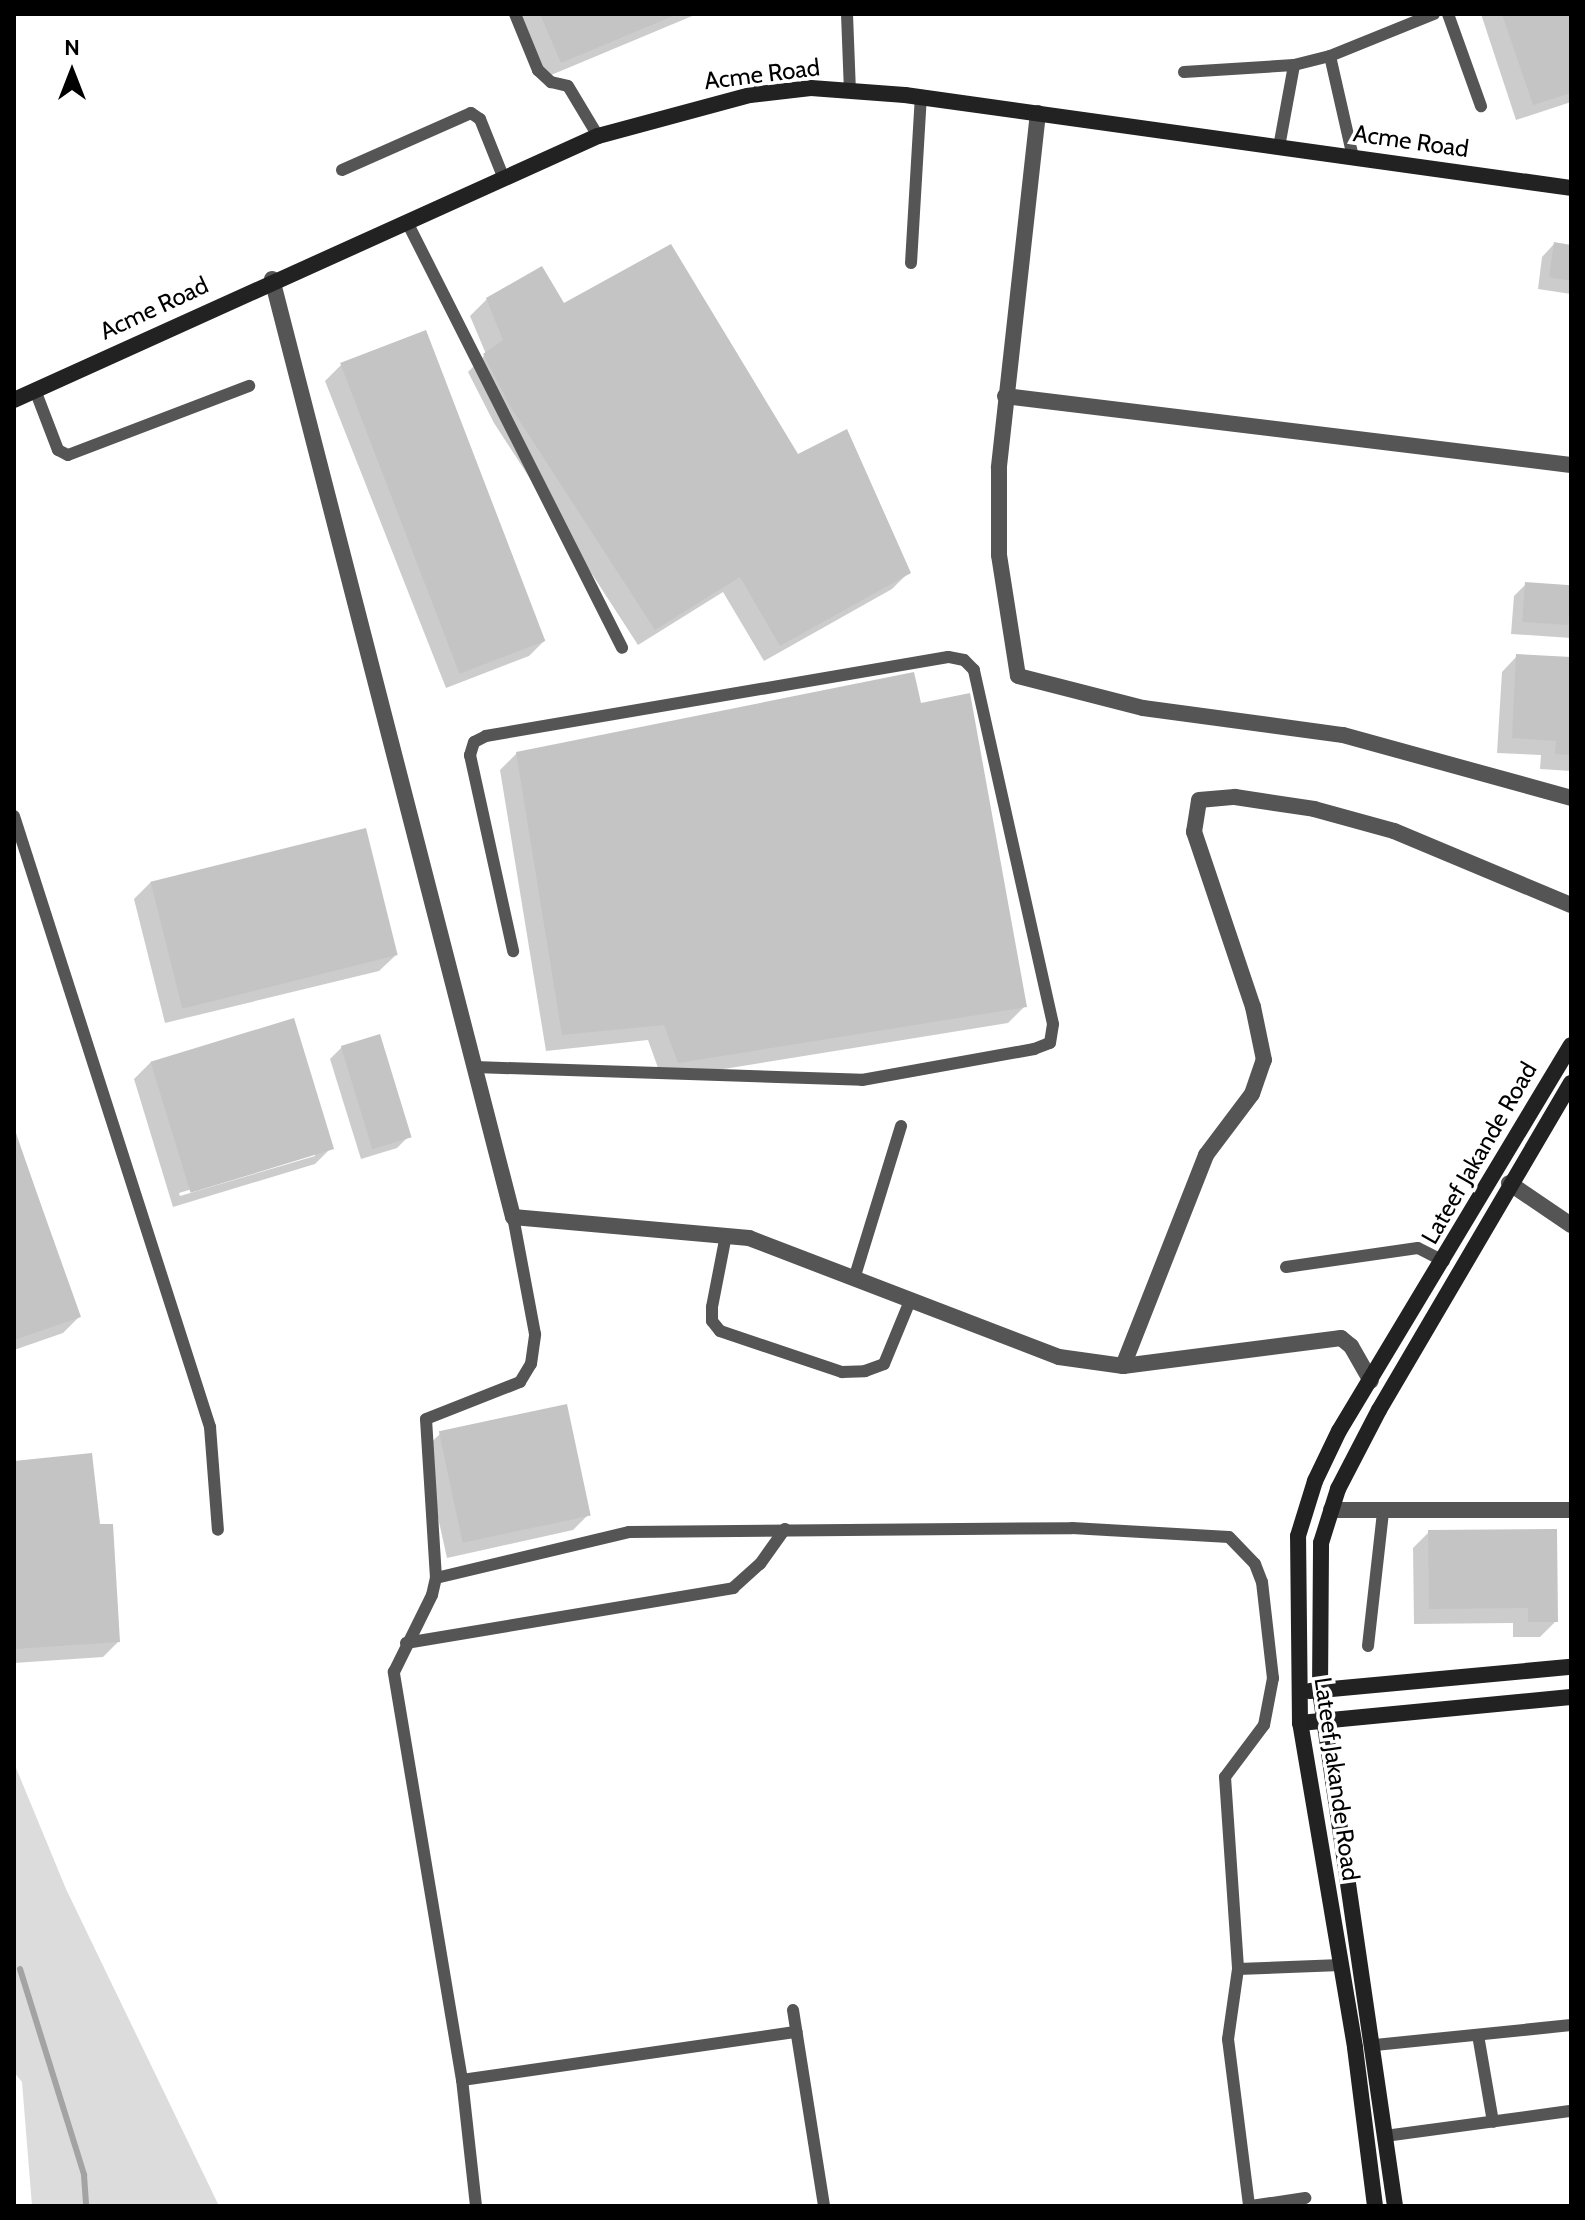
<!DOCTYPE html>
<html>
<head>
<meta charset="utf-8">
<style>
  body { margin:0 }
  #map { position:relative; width:1585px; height:2220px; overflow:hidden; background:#fff; font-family:Cabin,sans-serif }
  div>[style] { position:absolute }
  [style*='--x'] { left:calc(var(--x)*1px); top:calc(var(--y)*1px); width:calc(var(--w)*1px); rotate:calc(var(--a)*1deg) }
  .green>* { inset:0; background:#dcdcdc }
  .shadow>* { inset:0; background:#0003 }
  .stream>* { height:6px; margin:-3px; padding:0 3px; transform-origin:3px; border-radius:3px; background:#a3a3a3 }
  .building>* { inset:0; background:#c4c4c4; transform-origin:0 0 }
  .lane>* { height:12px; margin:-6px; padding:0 6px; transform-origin:6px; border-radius:6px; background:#555 }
  .street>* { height:16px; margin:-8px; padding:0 8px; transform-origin:8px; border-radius:8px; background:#555 }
  .secondary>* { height:16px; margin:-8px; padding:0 8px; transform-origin:8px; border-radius:8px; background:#222 }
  span { translate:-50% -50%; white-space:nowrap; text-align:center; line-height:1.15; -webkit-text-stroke:7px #fff; paint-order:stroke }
  .street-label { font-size:24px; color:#000 }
  .frame { position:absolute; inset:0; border:16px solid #000; pointer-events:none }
  .north { position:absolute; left:32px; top:32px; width:80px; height:80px; -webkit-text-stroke:6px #fff; paint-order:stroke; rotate:0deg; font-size:22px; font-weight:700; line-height:32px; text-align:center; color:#000 }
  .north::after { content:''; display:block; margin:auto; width:28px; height:36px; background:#000; clip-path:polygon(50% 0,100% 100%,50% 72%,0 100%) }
</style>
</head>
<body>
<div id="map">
  <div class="green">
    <div style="clip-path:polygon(14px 1763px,66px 1889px,219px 2206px,32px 2206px,22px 2082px,14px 2072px)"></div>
  </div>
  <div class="shadow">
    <div style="clip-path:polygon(517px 14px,697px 14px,544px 78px)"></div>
    <div style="clip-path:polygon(1481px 14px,1571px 14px,1571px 102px,1516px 120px)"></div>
    <div style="clip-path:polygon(1554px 244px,1571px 247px,1571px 294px,1538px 289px,1542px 257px)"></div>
    <div style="clip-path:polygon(487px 299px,563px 306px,797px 456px,908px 573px,892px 589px,764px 661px,723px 592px,638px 645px,494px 423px,468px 372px,486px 354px,470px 316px)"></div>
    <div style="clip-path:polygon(341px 365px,545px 640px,529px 656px,446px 688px,325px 381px)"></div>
    <div style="clip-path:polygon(1526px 584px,1571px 587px,1571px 638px,1511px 634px,1514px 596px)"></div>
    <div style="clip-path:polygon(1517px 656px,1571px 660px,1571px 771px,1540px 769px,1541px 755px,1497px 753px,1502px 672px)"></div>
    <div style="clip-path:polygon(919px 705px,1025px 1006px,1008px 1023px,662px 1079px,648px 1040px,546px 1051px,500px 770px,517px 753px)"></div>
    <div style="clip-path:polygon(151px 882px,396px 955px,379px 971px,165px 1023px,134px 899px)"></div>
    <div style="clip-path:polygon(342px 1047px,409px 1136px,397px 1148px,361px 1159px,330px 1059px)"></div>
    <div style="clip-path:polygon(evenodd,151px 1062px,331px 1148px,315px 1164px,173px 1207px,134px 1079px,151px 1062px,315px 1152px,315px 1156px,180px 1196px,179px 1193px,315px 1152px)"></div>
    <div style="clip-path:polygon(14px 1127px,79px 1317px,63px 1333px,14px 1350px)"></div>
    <div style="clip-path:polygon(440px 1434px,589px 1514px,573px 1530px,447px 1558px,423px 1450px)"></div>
    <div style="clip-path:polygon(14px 1463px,98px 1527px,118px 1642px,103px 1657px,14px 1663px)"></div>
    <div style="clip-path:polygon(1429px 1532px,1556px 1621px,1540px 1637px,1513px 1637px,1513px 1623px,1414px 1624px,1413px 1548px)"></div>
  </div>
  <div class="stream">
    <div style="--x:20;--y:1969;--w:216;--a:72.7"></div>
    <div style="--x:84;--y:2175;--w:31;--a:86"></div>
  </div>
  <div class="building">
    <div style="clip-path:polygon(540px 14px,678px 14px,561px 63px)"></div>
    <div style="clip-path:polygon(1502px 14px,1571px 14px,1571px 93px,1533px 105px)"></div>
    <div style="clip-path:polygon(1554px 242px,1571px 245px,1571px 281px,1549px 277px)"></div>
    <div style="clip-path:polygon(671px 244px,798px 454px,847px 429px,911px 573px,780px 646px,740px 577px,655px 630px,510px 406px,483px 354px,503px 340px,486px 298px,542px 266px,564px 303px)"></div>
    <div style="left:426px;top:330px;width:333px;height:92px;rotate:69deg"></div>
    <div style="left:1525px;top:582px;width:46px;height:40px;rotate:4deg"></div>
    <div style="clip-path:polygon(1516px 654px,1571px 657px,1571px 755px,1555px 754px,1556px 741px,1512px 738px)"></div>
    <div style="clip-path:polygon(914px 672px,921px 703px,970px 693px,1027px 1007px,678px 1063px,664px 1025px,562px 1035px,516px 752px)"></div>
    <div style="left:366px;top:828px;width:131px;height:222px;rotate:76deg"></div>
    <div style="left:294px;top:1018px;width:137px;height:150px;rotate:73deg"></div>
    <div style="left:380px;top:1034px;width:108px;height:41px;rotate:73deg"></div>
    <div style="clip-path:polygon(14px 1129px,81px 1317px,14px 1340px)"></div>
    <div style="left:567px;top:1404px;width:114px;height:131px;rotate:78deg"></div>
    <div style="clip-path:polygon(92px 1453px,100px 1524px,113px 1524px,120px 1642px,14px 1649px,14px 1461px)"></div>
    <div style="clip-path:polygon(1557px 1529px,1558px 1622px,1528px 1622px,1528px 1608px,1429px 1609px,1428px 1530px)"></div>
  </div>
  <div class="lane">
    <div style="--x:515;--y:14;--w:61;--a:67.7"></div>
    <div style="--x:538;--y:70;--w:18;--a:43"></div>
    <div style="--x:551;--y:82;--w:17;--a:13"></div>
    <div style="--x:568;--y:86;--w:58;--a:59"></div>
    <div style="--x:847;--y:14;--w:77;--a:87.8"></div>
    <div style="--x:1448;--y:14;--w:98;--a:70.3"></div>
    <div style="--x:1330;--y:56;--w:104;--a:77.2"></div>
    <div style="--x:1184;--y:72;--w:110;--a:-3.6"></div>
    <div style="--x:1294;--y:65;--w:37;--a:-14"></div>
    <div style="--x:1330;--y:56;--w:112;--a:-22"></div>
    <div style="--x:1279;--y:147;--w:83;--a:-79.6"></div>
    <div style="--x:342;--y:170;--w:141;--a:-23.8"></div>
    <div style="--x:471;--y:113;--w:11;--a:34"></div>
    <div style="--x:480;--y:119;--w:65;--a:68.2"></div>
    <div style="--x:407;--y:222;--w:477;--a:63.2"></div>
    <div style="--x:911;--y:263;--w:166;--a:-86.6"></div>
    <div style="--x:35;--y:390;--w:64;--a:69"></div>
    <div style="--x:58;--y:450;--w:11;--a:27"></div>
    <div style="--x:68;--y:455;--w:194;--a:-20.9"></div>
    <div style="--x:14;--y:816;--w:642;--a:72.21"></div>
    <div style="--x:210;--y:1427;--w:103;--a:85.6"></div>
    <div style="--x:475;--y:1067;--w:387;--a:1.9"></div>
    <div style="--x:862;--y:1080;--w:175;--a:-10.2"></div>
    <div style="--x:1034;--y:1049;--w:17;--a:-21"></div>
    <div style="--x:1050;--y:1043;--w:19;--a:-81"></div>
    <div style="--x:1053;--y:1024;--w:363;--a:-102.6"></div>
    <div style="--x:974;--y:670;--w:14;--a:-135"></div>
    <div style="--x:964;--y:660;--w:16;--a:-169"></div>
    <div style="--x:948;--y:657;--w:469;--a:170.3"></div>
    <div style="--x:486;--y:736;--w:13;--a:153"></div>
    <div style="--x:474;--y:742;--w:14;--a:107"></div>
    <div style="--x:470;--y:755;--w:201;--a:77.6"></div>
    <div style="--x:726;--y:1235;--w:73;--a:101"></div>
    <div style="--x:712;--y:1307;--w:14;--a:90"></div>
    <div style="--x:712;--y:1321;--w:13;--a:51"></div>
    <div style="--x:720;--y:1331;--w:129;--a:18.6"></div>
    <div style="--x:842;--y:1372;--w:23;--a:-2"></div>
    <div style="--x:865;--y:1371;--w:20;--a:-20"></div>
    <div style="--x:884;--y:1364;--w:68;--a:-67.6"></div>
    <div style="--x:1286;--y:1267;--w:133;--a:-8.2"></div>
    <div style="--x:1418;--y:1248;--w:29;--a:27"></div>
    <div style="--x:854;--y:1279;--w:160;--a:-72.9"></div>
    <div style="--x:436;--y:1578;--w:198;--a:-13.4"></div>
    <div style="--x:629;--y:1532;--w:443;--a:-0.5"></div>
    <div style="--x:1072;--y:1528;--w:157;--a:3.3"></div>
    <div style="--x:1229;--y:1537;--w:37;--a:46"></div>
    <div style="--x:1255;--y:1564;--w:19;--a:69"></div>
    <div style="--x:1262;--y:1582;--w:97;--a:83.5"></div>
    <div style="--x:1273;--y:1678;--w:48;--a:100.8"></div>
    <div style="--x:1264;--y:1725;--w:65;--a:126.9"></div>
    <div style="--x:1225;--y:1777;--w:192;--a:86.1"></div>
    <div style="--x:1238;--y:1969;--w:71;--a:98.1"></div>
    <div style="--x:1228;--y:2039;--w:168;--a:82.8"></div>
    <div style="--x:406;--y:1643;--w:332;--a:-9.5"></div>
    <div style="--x:733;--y:1588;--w:36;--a:-42"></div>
    <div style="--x:760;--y:1564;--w:43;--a:-54.5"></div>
    <div style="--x:1368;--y:1646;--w:135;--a:-83.6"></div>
    <div style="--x:1238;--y:1969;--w:103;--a:-2.2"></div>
    <div style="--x:793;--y:2010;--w:198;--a:81"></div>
    <div style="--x:1478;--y:2035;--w:88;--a:80.2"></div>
    <div style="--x:1375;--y:2045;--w:197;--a:-5.8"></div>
    <div style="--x:462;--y:2080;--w:338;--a:-8.2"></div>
    <div style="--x:1385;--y:2136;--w:188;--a:-7.7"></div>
    <div style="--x:476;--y:2206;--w:127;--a:-96.3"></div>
    <div style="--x:462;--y:2080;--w:414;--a:-99.5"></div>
    <div style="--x:394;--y:1672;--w:86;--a:-63.7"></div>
    <div style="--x:432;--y:1595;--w:17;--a:-77"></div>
    <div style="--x:436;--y:1578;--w:159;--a:-93.6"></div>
    <div style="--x:426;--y:1419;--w:101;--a:-21.5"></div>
    <div style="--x:520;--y:1382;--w:21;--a:-59"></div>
    <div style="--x:531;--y:1364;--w:30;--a:-82"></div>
    <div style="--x:535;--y:1334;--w:119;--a:-100.6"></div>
    <div style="--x:1251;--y:2206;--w:55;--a:-8.4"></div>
  </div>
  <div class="street">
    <div style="--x:1038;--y:113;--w:357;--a:96.3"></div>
    <div style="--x:999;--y:468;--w:87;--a:90"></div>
    <div style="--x:999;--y:555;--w:122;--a:81.1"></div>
    <div style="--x:1018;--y:676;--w:129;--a:14.4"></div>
    <div style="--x:1143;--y:708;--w:202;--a:7.7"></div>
    <div style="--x:1343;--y:735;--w:237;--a:15.4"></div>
    <div style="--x:272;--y:279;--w:968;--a:75.59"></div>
    <div style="--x:513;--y:1217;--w:237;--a:5.1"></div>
    <div style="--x:749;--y:1238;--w:332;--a:21"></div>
    <div style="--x:1059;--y:1357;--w:65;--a:8"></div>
    <div style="--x:1123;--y:1366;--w:220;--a:-7.3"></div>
    <div style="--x:1341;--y:1338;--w:13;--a:39"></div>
    <div style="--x:1351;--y:1346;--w:40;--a:60.3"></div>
    <div style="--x:1005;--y:396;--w:570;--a:6.95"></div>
    <div style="--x:1509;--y:1183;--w:75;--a:34.1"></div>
    <div style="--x:1123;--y:1366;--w:227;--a:-68.5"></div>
    <div style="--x:1206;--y:1155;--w:76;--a:-53"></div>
    <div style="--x:1252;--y:1094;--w:36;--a:-71"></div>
    <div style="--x:1264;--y:1060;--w:54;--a:-101.7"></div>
    <div style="--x:1253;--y:1007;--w:185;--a:-108.6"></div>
    <div style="--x:1194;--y:832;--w:32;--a:-81"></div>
    <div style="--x:1199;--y:800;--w:36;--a:-5"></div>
    <div style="--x:1235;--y:797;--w:80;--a:8.6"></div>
    <div style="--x:1314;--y:809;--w:83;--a:15.4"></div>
    <div style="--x:1394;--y:831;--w:192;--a:22.7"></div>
    <div style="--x:1331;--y:1510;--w:240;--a:0"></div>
  </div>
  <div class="secondary">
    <div style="--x:14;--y:400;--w:641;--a:-24.33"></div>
    <div style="--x:598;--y:136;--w:157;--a:-15.1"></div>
    <div style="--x:750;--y:95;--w:61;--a:-6.5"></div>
    <div style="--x:811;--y:88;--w:94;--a:4.3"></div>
    <div style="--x:905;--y:95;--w:672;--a:7.95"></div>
    <div style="--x:1310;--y:1691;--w:262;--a:-5.3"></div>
    <div style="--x:1300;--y:1723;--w:272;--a:-5.5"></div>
    <div style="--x:1375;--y:2206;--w:160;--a:-97.2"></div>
    <div style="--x:1355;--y:2047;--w:329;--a:-99.6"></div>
    <div style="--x:1300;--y:1723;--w:187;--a:-90.6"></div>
    <div style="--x:1298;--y:1536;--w:58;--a:-72.8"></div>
    <div style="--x:1315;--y:1481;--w:55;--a:-64.4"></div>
    <div style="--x:1339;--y:1431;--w:450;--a:-59"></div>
    <div style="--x:1395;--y:2206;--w:520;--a:-98.29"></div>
    <div style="--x:1320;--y:1691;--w:148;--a:-89.6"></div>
    <div style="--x:1321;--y:1543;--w:57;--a:-72.5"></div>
    <div style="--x:1338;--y:1489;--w:89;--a:-62.6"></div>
    <div style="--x:1379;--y:1410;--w:379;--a:-59.6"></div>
  </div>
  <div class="street-label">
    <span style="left:762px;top:74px;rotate:-7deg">Acme Road</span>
    <span style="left:1411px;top:141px;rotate:8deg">Acme Road</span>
    <span style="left:154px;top:308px;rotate:-25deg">Acme Road</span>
    <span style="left:1479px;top:1153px;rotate:-60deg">Lateef Jakande Road</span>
    <span style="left:1337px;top:1779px;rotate:82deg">Lateef Jakande Road</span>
  </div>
  <div class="frame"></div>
  <div class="north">N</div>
</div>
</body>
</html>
